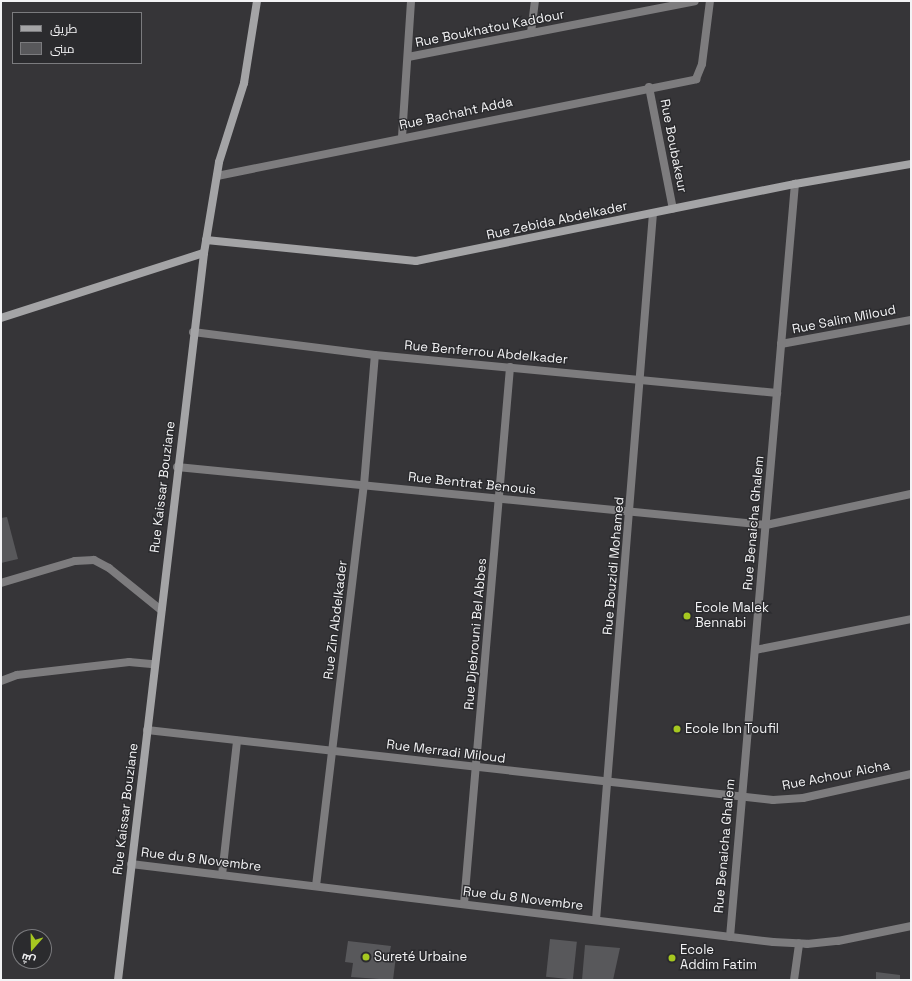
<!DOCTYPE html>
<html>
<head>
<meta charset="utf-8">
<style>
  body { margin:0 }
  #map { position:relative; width:912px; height:981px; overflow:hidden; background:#363538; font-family:"Space Grotesk",Cairo,sans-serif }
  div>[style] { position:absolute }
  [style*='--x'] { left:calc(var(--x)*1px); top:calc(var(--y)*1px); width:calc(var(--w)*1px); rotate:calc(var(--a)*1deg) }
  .building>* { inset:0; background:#58585b; transform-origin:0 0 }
  .lane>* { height:8px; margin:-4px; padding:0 4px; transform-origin:4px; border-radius:4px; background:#7d7c7e }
  .street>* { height:8px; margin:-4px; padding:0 4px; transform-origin:4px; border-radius:4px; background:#7d7c7e }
  .secondary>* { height:8px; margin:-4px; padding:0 4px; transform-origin:4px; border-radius:4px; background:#a4a4a6 }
  .dots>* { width:11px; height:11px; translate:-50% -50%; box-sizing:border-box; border:2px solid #2b2b2e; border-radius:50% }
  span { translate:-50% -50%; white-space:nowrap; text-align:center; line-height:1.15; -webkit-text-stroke:3px #2b2b2e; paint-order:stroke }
  .street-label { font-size:13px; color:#f3f3f5 }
  .poi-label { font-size:13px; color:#f3f3f5 }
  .left { translate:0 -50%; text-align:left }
  .frame { position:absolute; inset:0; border:2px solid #f3f3f5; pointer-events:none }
  .legend { position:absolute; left:12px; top:12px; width:130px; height:52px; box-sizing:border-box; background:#2b2b2e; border:1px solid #7b7b7e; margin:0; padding:5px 7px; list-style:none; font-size:12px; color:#f3f3f5 }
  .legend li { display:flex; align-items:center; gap:8px; height:20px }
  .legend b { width:20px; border:1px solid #7b7b7e }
  .north { position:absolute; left:12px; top:929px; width:40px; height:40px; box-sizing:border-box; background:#2b2b2e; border:1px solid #7b7b7e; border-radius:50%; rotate:200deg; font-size:11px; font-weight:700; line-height:16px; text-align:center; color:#f3f3f5 }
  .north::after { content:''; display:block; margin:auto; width:14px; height:18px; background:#a6c820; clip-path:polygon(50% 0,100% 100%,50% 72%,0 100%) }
</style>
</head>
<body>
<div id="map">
  <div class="building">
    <div style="clip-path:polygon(7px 517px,18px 559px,1px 563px,1px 518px)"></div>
    <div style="left:550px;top:939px;width:27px;height:38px;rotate:6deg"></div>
    <div style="clip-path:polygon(348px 941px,391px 946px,389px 955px,396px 956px,393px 980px,351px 977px,353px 963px,345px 962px)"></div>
    <div style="clip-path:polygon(585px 945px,620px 948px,613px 980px,582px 980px)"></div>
    <div style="clip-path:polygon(876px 972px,900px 975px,900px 980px,876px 980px)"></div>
  </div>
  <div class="lane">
    <div style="--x:1;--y:583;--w:77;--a:-16.6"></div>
    <div style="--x:75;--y:561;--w:19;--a:-3"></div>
    <div style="--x:94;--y:560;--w:17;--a:28"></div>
    <div style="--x:109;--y:568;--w:67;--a:38.9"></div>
  </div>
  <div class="street">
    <div style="--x:531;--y:33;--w:32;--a:-83"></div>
    <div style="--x:408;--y:57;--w:292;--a:-11"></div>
    <div style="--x:649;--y:87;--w:124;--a:78.9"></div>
    <div style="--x:402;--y:137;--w:136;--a:-86.2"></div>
    <div style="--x:217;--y:176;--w:489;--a:-11.4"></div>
    <div style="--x:696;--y:79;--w:16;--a:-68"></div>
    <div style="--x:702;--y:64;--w:64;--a:-82.8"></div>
    <div style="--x:193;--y:332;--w:183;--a:7.2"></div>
    <div style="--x:375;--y:355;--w:404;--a:5.4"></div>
    <div style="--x:781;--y:344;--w:132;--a:-10.5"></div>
    <div style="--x:177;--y:467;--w:592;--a:5.62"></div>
    <div style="--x:766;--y:525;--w:148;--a:-12.1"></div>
    <div style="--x:755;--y:650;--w:159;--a:-11.2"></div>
    <div style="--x:1;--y:681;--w:17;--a:-21"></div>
    <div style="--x:17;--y:675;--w:113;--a:-6.6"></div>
    <div style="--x:129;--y:662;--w:25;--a:5"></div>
    <div style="--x:147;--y:730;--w:630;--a:6.38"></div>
    <div style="--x:773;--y:800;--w:30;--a:-4"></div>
    <div style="--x:803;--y:798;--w:111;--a:-12.5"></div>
    <div style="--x:131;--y:864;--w:647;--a:6.93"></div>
    <div style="--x:773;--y:942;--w:34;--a:3"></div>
    <div style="--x:807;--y:944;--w:31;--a:-6"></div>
    <div style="--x:838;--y:941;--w:75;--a:-11.6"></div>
    <div style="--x:222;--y:875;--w:135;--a:-83.6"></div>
    <div style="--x:316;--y:886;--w:404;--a:-83.2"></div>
    <div style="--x:364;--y:485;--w:130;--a:-85.2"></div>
    <div style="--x:464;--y:904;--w:539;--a:-85.1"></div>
    <div style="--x:596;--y:920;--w:709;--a:-85.39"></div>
    <div style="--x:730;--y:937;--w:756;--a:-85.07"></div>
    <div style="--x:794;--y:980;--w:37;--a:-82"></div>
  </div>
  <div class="secondary">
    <div style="--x:206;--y:240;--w:211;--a:5.7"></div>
    <div style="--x:416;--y:261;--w:387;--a:-11.5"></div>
    <div style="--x:795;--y:184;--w:118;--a:-9.8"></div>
    <div style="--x:1;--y:318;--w:213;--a:-17.8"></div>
    <div style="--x:118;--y:980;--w:732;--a:-83.25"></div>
    <div style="--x:204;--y:253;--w:92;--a:-80.6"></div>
    <div style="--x:219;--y:162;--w:83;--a:-72.4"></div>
    <div style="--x:244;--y:83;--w:83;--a:-81"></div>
  </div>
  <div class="dots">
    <div style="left:687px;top:616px;background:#a6c820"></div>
    <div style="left:677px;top:729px;background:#a6c820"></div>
    <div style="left:366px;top:957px;background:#a6c820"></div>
    <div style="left:672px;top:958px;background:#a6c820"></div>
  </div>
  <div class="street-label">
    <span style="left:490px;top:29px;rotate:-11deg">Rue Boukhatou Kaddour</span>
    <span style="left:456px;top:114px;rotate:-12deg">Rue Bachaht Adda</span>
    <span style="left:673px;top:146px;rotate:79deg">Rue Boubakeur</span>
    <span style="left:557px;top:221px;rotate:-12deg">Rue Zebida Abdelkader</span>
    <span style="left:844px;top:320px;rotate:-11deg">Rue Salim Miloud</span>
    <span style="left:486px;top:353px;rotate:5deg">Rue Benferrou Abdelkader</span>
    <span style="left:472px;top:484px;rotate:6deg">Rue Bentrat Benouis</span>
    <span style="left:163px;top:487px;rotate:-83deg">Rue Kaissar Bouziane</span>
    <span style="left:754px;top:523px;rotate:-85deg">Rue Benaicha Ghalem</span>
    <span style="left:614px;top:566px;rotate:-85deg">Rue Bouzidi Mohamed</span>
    <span style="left:336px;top:620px;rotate:-83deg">Rue Zin Abdelkader</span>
    <span style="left:476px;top:634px;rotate:-85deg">Rue Djebrouni Bel Abbes</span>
    <span style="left:446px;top:752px;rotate:7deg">Rue Merradi Miloud</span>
    <span style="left:836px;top:776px;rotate:-11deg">Rue Achour Aicha</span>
    <span style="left:126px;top:809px;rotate:-83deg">Rue Kaissar Bouziane</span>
    <span style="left:725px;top:846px;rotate:-85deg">Rue Benaicha Ghalem</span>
    <span style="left:201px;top:860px;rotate:7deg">Rue du 8 Novembre</span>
    <span style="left:523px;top:899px;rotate:7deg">Rue du 8 Novembre</span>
  </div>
  <div class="poi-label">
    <span class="left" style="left:695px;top:616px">Ecole Malek<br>Bennabi</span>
    <span class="left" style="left:685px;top:729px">Ecole Ibn Toufil</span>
    <span class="left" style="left:680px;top:958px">Ecole<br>Addim Fatim</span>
    <span class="left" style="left:374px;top:957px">Sureté Urbaine</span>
  </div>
  <div class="frame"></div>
  <ul class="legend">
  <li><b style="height:5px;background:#a4a4a6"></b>طريق</li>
  <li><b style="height:11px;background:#58585b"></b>مبنى</li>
  </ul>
  <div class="north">ش</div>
</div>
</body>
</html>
